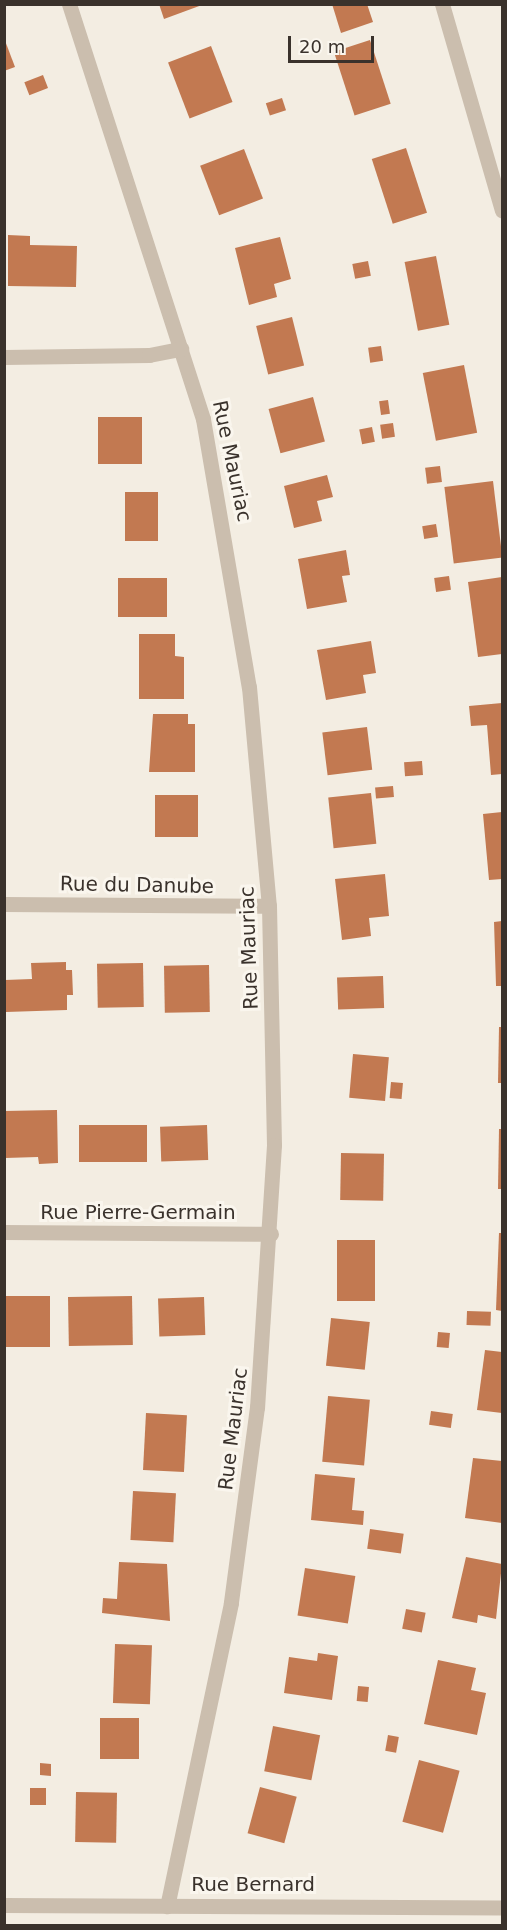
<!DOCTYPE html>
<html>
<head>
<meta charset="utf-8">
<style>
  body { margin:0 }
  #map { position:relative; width:507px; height:1930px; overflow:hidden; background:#f3ede2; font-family:"DejaVu Sans",sans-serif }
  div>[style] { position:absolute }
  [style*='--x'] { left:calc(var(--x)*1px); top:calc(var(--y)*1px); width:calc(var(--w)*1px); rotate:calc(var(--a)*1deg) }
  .building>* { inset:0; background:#c27951; transform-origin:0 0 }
  .minor>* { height:15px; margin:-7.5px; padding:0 7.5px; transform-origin:7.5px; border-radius:7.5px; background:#cbbeae }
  span { translate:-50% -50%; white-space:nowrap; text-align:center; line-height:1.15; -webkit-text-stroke:6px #faf6ee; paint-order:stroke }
  .street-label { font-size:20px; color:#3a322c }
  .frame { position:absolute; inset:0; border:6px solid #3a322c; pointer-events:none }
  .scale { position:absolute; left:288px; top:36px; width:86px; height:27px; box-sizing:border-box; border:3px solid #3a322c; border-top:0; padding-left:8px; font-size:18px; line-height:21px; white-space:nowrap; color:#3a322c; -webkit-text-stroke:4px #faf6ee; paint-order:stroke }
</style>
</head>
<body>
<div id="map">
  <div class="building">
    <div style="clip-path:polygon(159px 4px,201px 4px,202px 5px,164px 19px)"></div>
    <div style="clip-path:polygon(332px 4px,367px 4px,373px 22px,341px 33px)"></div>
    <div style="clip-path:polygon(4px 38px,15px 67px,4px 71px)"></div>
    <div style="left:370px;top:40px;width:67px;height:38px;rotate:72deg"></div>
    <div style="left:211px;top:46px;width:60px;height:46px;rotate:69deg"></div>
    <div style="left:43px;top:75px;width:14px;height:20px;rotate:69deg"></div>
    <div style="left:282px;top:98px;width:13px;height:17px;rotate:72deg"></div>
    <div style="left:406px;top:148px;width:68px;height:36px;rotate:72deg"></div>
    <div style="left:244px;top:149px;width:53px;height:47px;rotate:69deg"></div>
    <div style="clip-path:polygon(8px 235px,30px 236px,30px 245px,77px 246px,76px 287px,8px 286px)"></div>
    <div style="clip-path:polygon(280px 237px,291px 279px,274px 284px,277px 297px,249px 305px,235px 248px)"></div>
    <div style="left:436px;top:256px;width:70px;height:32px;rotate:79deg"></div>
    <div style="left:368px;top:261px;width:15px;height:16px;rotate:79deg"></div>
    <div style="left:292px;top:317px;width:50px;height:37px;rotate:76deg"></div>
    <div style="left:381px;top:346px;width:15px;height:13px;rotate:82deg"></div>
    <div style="left:464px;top:365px;width:69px;height:42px;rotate:79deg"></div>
    <div style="left:313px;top:397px;width:46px;height:46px;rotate:75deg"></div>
    <div style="left:388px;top:400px;width:14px;height:9px;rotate:82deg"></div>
    <div style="left:98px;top:417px;width:44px;height:47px"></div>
    <div style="left:393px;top:423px;width:14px;height:13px;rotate:82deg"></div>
    <div style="left:372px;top:427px;width:15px;height:13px;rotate:79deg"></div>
    <div style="left:440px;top:466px;width:16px;height:15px;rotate:83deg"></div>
    <div style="clip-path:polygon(327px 475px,333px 497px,317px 501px,322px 521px,294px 528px,284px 486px)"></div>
    <div style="left:493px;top:481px;width:77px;height:49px;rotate:83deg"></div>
    <div style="left:125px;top:492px;width:33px;height:49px"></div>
    <div style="left:436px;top:524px;width:13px;height:14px;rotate:81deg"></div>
    <div style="clip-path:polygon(346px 550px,350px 575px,342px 576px,347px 602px,307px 609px,298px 559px)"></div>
    <div style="left:449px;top:576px;width:14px;height:15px;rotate:82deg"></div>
    <div style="clip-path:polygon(502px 577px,502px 654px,478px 657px,468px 582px)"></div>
    <div style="left:118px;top:578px;width:49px;height:39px"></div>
    <div style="clip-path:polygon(139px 634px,175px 634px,175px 656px,184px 657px,184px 699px,139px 699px)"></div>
    <div style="clip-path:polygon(371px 641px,376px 673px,363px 675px,366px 693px,326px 700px,317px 650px)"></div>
    <div style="clip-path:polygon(502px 703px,502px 774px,491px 775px,487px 725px,471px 726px,469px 706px)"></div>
    <div style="clip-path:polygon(153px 714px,188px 714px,188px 724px,195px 724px,195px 772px,149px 772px)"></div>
    <div style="left:367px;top:727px;width:43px;height:45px;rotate:83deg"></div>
    <div style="left:422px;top:761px;width:14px;height:18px;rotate:86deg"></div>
    <div style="left:393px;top:786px;width:11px;height:18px;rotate:85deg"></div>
    <div style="left:371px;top:793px;width:51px;height:43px;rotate:84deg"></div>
    <div style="left:155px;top:795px;width:43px;height:42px"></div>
    <div style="clip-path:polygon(502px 812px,502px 879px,489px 880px,483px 814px)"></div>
    <div style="clip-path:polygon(385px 874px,389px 916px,369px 918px,371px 936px,342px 940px,335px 879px)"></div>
    <div style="clip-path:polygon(502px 921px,502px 986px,496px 986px,494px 922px)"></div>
    <div style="clip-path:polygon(66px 962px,66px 970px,72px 970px,73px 995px,67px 995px,67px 1010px,6px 1012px,5px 980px,32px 979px,31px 963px)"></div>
    <div style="left:143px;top:963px;width:44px;height:46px;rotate:89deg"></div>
    <div style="left:209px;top:965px;width:47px;height:45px;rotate:89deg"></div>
    <div style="left:383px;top:976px;width:32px;height:46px;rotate:88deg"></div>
    <div style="clip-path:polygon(499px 1027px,502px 1027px,502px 1083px,498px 1083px)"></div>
    <div style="left:353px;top:1054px;width:36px;height:44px;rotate:5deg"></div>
    <div style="left:391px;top:1082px;width:12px;height:16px;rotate:5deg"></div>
    <div style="clip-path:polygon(57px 1110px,58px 1163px,39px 1164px,38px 1157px,5px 1158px,4px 1111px)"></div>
    <div style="left:147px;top:1125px;width:37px;height:68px;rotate:90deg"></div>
    <div style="left:207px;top:1125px;width:35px;height:47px;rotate:88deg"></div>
    <div style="clip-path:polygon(499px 1129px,502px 1129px,502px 1189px,498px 1189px)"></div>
    <div style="left:341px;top:1153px;width:43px;height:47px;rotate:1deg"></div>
    <div style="clip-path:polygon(499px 1233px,502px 1233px,502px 1311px,496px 1310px)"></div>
    <div style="left:337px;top:1240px;width:38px;height:61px"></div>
    <div style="left:50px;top:1296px;width:51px;height:46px;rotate:90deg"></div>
    <div style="left:132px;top:1296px;width:49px;height:64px;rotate:89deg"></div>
    <div style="left:204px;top:1297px;width:38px;height:46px;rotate:88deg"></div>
    <div style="left:467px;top:1311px;width:24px;height:14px;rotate:2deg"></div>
    <div style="left:331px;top:1318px;width:39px;height:48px;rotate:6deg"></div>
    <div style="left:438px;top:1332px;width:12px;height:15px;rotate:5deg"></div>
    <div style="clip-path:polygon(485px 1350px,502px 1352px,502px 1413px,477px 1410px)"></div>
    <div style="left:328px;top:1396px;width:42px;height:66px;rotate:5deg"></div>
    <div style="left:431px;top:1411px;width:22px;height:14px;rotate:8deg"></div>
    <div style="left:146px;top:1413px;width:41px;height:57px;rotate:3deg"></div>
    <div style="clip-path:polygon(473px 1458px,502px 1461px,502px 1523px,465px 1518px)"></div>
    <div style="clip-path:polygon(315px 1474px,355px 1478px,352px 1510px,364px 1511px,363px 1525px,311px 1520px)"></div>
    <div style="left:133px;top:1491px;width:43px;height:49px;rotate:3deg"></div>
    <div style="left:370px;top:1529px;width:34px;height:20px;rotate:8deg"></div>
    <div style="clip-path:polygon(466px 1557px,502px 1564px,496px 1619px,478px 1615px,477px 1623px,452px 1618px)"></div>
    <div style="clip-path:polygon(119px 1562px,167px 1564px,170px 1621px,102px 1613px,103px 1598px,117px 1599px)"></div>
    <div style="left:305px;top:1568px;width:51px;height:48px;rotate:9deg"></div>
    <div style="left:406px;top:1609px;width:20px;height:20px;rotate:11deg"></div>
    <div style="left:115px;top:1644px;width:37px;height:59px;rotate:2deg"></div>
    <div style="clip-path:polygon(318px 1653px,338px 1656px,332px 1700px,284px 1693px,289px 1657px,317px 1661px)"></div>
    <div style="clip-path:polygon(438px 1660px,476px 1668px,471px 1690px,486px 1693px,477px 1735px,424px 1724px)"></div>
    <div style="left:358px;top:1686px;width:11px;height:15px;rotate:5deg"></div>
    <div style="left:100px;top:1718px;width:39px;height:41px"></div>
    <div style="left:273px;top:1726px;width:48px;height:46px;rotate:11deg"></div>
    <div style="left:388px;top:1735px;width:11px;height:16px;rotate:10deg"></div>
    <div style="left:419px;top:1760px;width:42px;height:64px;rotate:15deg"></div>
    <div style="clip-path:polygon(40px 1763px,51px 1764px,51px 1776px,40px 1775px)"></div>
    <div style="left:260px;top:1787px;width:38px;height:48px;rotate:15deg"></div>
    <div style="left:30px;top:1788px;width:16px;height:17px"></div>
    <div style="left:76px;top:1792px;width:41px;height:50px;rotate:1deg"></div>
  </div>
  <div class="minor">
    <div style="--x:69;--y:4;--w:436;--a:72.1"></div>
    <div style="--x:203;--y:419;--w:272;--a:80.3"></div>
    <div style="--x:249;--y:687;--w:220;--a:84.8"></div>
    <div style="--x:269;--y:906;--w:239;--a:88.8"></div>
    <div style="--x:274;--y:1145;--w:263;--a:93.7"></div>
    <div style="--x:257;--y:1407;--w:198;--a:97.6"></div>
    <div style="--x:231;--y:1603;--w:310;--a:101.9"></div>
    <div style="--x:442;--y:4;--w:215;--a:73.8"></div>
    <div style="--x:4;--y:357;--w:145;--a:-0.8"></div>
    <div style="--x:149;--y:355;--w:33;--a:-11"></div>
    <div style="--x:4;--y:904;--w:265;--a:0.4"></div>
    <div style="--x:4;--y:1232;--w:267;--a:0.4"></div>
    <div style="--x:4;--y:1905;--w:498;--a:0.3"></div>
  </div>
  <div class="street-label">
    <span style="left:232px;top:461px;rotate:78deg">Rue Mauriac</span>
    <span style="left:137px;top:885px;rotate:1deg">Rue du Danube</span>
    <span style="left:249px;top:948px;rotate:-92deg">Rue Mauriac</span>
    <span style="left:138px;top:1212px">Rue Pierre-Germain</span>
    <span style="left:233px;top:1429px;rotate:-83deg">Rue Mauriac</span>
    <span style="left:253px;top:1884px">Rue Bernard</span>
  </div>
  <div class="frame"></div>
  <div class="scale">20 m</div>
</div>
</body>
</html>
